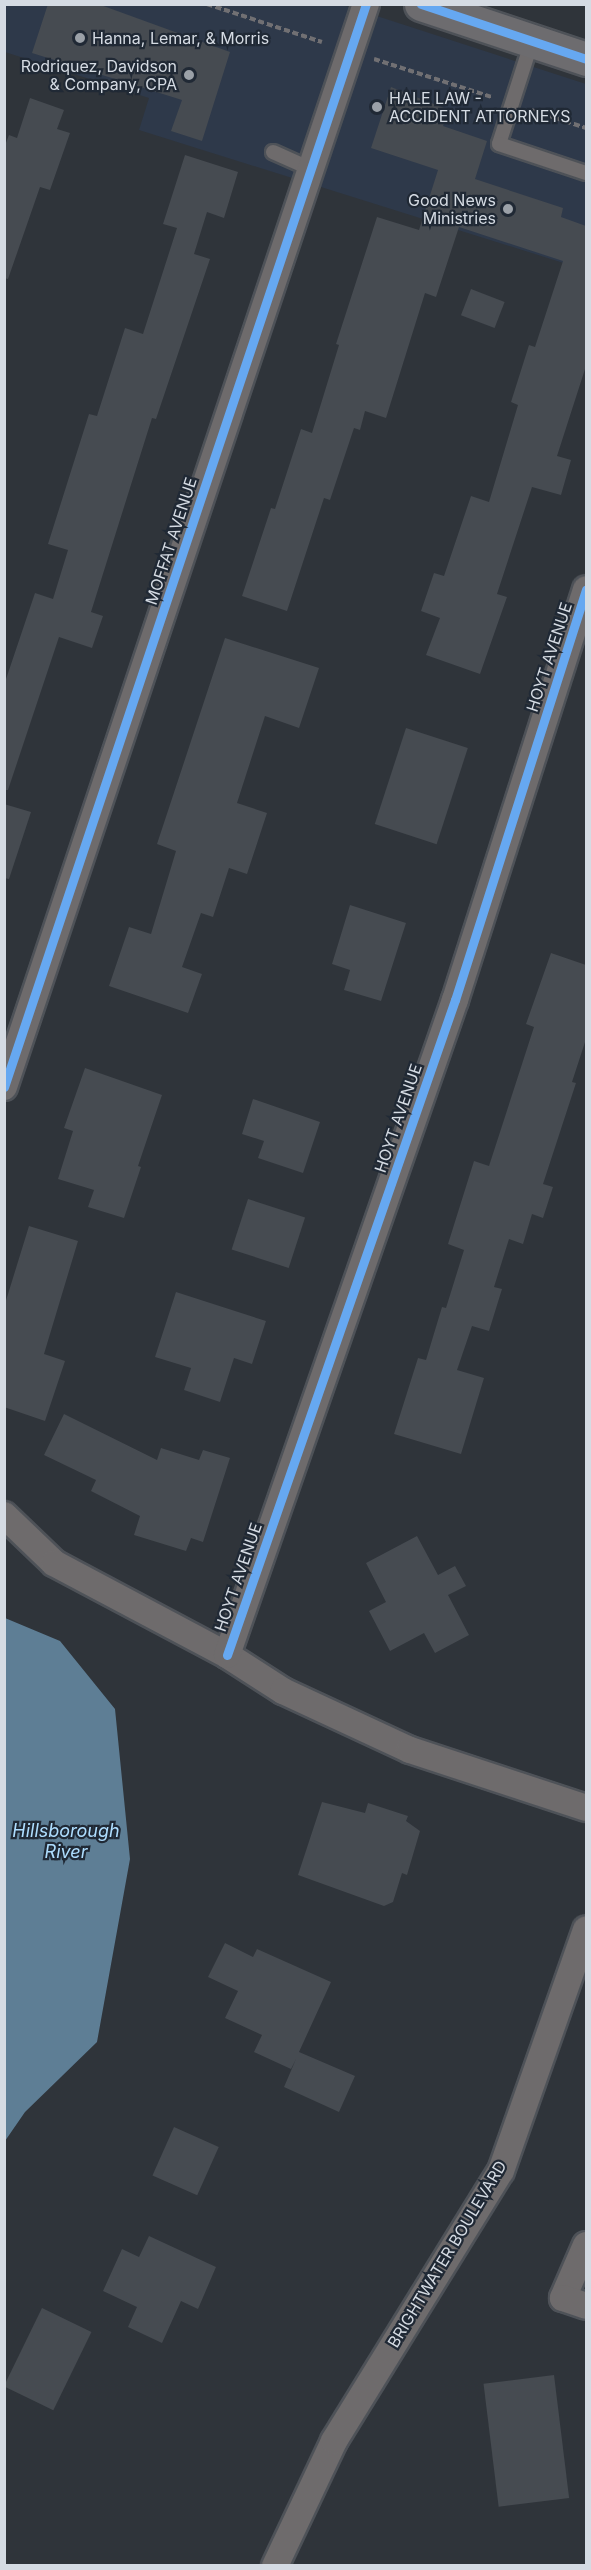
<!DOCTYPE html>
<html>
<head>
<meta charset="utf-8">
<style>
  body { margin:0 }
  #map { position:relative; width:591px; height:2570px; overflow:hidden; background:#2f343a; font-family:Inter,sans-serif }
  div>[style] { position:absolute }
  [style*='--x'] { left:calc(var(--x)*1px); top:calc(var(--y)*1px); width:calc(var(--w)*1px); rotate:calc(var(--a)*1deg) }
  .built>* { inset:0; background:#2e394a }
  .water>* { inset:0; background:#5e7e95 }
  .building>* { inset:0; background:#464b51; transform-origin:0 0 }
  .path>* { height:4px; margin-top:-2px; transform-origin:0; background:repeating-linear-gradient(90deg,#717073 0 6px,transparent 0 9px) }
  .roads { filter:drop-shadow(2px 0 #4e5258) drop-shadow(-2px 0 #4e5258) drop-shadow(0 2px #4e5258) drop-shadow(0 -2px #4e5258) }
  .lane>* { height:14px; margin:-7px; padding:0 7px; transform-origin:7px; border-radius:7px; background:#6e6b6c }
  .street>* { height:26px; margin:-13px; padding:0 13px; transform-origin:13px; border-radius:13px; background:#6e6b6c }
  .primary>* { height:33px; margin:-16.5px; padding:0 16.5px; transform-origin:16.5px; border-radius:16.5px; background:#6d6c6f }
  .cycleway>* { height:9px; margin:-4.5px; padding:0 4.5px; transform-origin:4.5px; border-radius:4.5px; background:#66a8f1 }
  .dots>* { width:16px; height:16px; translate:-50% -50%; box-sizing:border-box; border:3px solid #202935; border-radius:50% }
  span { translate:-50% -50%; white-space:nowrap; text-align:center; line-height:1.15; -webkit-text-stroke:4.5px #202935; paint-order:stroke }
  .poi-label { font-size:16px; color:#d5dbe3 }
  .left { translate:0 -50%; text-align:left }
  .right { translate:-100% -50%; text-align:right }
  .street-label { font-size:16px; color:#d5dbe3 }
  .water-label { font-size:18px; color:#aeddfe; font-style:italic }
  .frame { position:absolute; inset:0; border:6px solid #d5dbe3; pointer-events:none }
</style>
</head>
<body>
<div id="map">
  <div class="built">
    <div style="clip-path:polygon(5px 5px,343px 5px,586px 84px,586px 270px,139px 130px,149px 98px,5px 52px)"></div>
  </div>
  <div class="water">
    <div style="clip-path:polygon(5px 1618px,60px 1641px,115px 1709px,130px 1859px,97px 2042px,25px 2112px,5px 2141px)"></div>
  </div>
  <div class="building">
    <div style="clip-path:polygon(48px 4px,98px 4px,230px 52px,202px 141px,171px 131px,182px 100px,32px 53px)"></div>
    <div style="clip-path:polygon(391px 87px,449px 110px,443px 126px,487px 141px,475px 179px,563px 208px,561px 217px,586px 226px,586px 366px,557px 456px,571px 460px,561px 495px,532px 487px,497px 594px,507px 597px,480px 674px,426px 655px,440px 618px,421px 611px,434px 573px,444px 576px,471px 496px,489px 502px,518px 405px,511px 402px,529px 345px,535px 347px,563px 261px,459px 227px,436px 297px,425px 293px,386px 418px,365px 411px,360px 430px,354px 428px,330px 500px,324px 498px,287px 611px,242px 596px,271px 508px,275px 509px,301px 429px,312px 433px,339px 345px,336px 344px,377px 217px,419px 230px,438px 170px,371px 148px)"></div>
    <div style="clip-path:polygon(30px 98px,64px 110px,57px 129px,70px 133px,50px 190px,40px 187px,8px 279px,4px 278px,4px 148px,9px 135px,17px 138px)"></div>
    <div style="clip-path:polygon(185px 155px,238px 172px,224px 218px,207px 212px,194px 254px,210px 259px,156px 419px,152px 418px,91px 612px,103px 616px,92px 648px,59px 637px,8px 790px,4px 790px,4px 685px,35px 593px,53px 599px,68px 550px,48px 544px,89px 414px,97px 416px,125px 328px,143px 334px,177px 228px,163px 224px)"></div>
    <div style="left:471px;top:289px;width:36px;height:28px;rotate:21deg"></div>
    <div style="clip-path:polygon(225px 638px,319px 668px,299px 728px,265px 716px,237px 803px,267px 813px,247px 874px,229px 868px,213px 917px,201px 913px,182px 967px,202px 974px,188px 1013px,109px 986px,129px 927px,151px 934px,176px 851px,157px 844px)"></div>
    <div style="left:406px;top:728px;width:65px;height:101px;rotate:18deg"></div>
    <div style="clip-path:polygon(4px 804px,31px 812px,9px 879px,4px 878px)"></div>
    <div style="clip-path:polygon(350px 905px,406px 923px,381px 1001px,344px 990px,350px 970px,332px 964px)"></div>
    <div style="clip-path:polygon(551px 953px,586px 965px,586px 1039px,572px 1082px,576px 1083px,543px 1184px,553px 1187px,543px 1218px,532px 1214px,523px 1244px,509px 1239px,494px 1287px,502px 1289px,489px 1331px,472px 1326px,457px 1370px,484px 1378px,461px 1454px,394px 1434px,418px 1358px,426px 1360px,442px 1307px,446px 1308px,464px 1250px,448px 1244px,474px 1161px,489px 1166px,534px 1027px,526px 1024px)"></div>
    <div style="clip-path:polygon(85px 1068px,162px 1095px,138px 1166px,141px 1167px,124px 1218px,88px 1207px,94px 1190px,58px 1179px,73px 1131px,64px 1128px)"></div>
    <div style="clip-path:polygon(253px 1099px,320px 1122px,303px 1173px,258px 1158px,264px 1141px,242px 1134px)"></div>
    <div style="left:248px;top:1199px;width:60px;height:53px;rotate:18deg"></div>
    <div style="clip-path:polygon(29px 1226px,78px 1241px,44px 1354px,65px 1361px,45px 1421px,4px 1407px,4px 1307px)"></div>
    <div style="clip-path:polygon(176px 1292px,266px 1321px,252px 1364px,234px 1358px,220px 1402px,184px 1390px,191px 1368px,155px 1357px)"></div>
    <div style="clip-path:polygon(64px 1414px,157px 1460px,161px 1448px,199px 1460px,203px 1450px,230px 1458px,203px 1542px,191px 1538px,186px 1551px,134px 1535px,140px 1516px,91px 1491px,96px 1480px,44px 1455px)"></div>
    <div style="clip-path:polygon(417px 1536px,438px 1575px,455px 1566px,466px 1586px,448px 1595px,469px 1635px,435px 1653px,424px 1633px,390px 1651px,369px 1611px,386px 1602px,366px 1563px)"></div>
    <div style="clip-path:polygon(322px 1802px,365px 1813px,368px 1803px,408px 1816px,406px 1821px,420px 1831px,407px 1875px,402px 1873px,393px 1902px,384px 1906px,298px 1875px)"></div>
    <div style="clip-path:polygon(225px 1943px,253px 1957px,257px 1949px,331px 1982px,299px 2052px,355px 2076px,339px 2112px,284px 2087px,296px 2059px,291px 2069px,254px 2052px,262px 2035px,225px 2018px,238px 1991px,208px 1977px)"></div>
    <div style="left:174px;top:2127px;width:49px;height:53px;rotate:24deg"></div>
    <div style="clip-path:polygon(149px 2236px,216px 2267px,198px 2309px,181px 2301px,162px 2343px,128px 2327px,137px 2307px,103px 2291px,122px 2249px,139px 2257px)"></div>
    <div style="left:42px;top:2308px;width:55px;height:87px;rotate:26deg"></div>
    <div style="left:554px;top:2375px;width:124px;height:71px;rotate:83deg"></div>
  </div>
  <div class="path">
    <div style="--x:207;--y:4;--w:121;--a:18.3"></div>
    <div style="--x:374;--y:59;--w:124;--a:17.9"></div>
    <div style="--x:531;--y:110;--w:58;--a:18.1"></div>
  </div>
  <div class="roads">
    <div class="lane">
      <div style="--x:532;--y:41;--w:108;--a:107.8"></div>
      <div style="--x:499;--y:144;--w:92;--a:18.4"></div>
      <div style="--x:273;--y:152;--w:42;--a:24.1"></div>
    </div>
    <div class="street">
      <div style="--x:4;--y:1087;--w:1142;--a:-71.52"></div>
      <div style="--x:4;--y:1515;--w:69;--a:43.8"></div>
      <div style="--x:54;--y:1563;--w:196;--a:28"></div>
      <div style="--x:227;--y:1655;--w:67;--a:32.7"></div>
      <div style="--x:283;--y:1691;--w:140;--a:24.9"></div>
      <div style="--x:410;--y:1750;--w:185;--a:18.2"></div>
      <div style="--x:227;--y:1655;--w:694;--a:-70.81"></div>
      <div style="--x:455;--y:1000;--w:431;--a:-72.3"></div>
      <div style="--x:586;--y:2245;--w:58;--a:113.5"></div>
      <div style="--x:563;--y:2298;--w:24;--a:19"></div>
      <div style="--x:275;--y:2566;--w:138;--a:-64.7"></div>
      <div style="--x:334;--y:2441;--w:317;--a:-58.3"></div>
      <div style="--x:501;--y:2171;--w:256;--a:-70.6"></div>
    </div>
    <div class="primary">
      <div style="--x:421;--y:4;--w:174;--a:18.4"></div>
    </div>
  </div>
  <div class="cycleway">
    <div style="--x:421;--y:4;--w:174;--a:18.4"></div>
    <div style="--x:4;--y:1087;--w:1142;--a:-71.52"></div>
    <div style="--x:227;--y:1655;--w:694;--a:-70.81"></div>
    <div style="--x:455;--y:1000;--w:431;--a:-72.3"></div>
  </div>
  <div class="dots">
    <div style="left:80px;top:38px;background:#9ba1a8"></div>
    <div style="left:189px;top:75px;background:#9ba1a8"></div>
    <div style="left:377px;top:107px;background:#9ba1a8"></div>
    <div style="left:508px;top:209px;background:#9ba1a8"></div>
  </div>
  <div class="poi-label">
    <span class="left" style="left:92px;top:38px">Hanna, Lemar, &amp; Morris</span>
    <span class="right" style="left:177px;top:75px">Rodriquez, Davidson<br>&amp; Company, CPA</span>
    <span class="left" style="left:389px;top:107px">HALE LAW -<br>ACCIDENT ATTORNEYS</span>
    <span class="right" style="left:496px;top:209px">Good News<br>Ministries</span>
  </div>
  <div class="street-label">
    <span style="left:171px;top:541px;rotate:-72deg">MOFFAT AVENUE</span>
    <span style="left:549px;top:657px;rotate:-72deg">HOYT AVENUE</span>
    <span style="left:398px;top:1118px;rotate:-71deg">HOYT AVENUE</span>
    <span style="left:238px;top:1577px;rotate:-71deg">HOYT AVENUE</span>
    <span style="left:447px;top:2254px;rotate:-59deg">BRIGHTWATER BOULEVARD</span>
  </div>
  <div class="water-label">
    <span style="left:66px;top:1842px">Hillsborough<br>River</span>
  </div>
  <div class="frame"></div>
</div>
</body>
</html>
